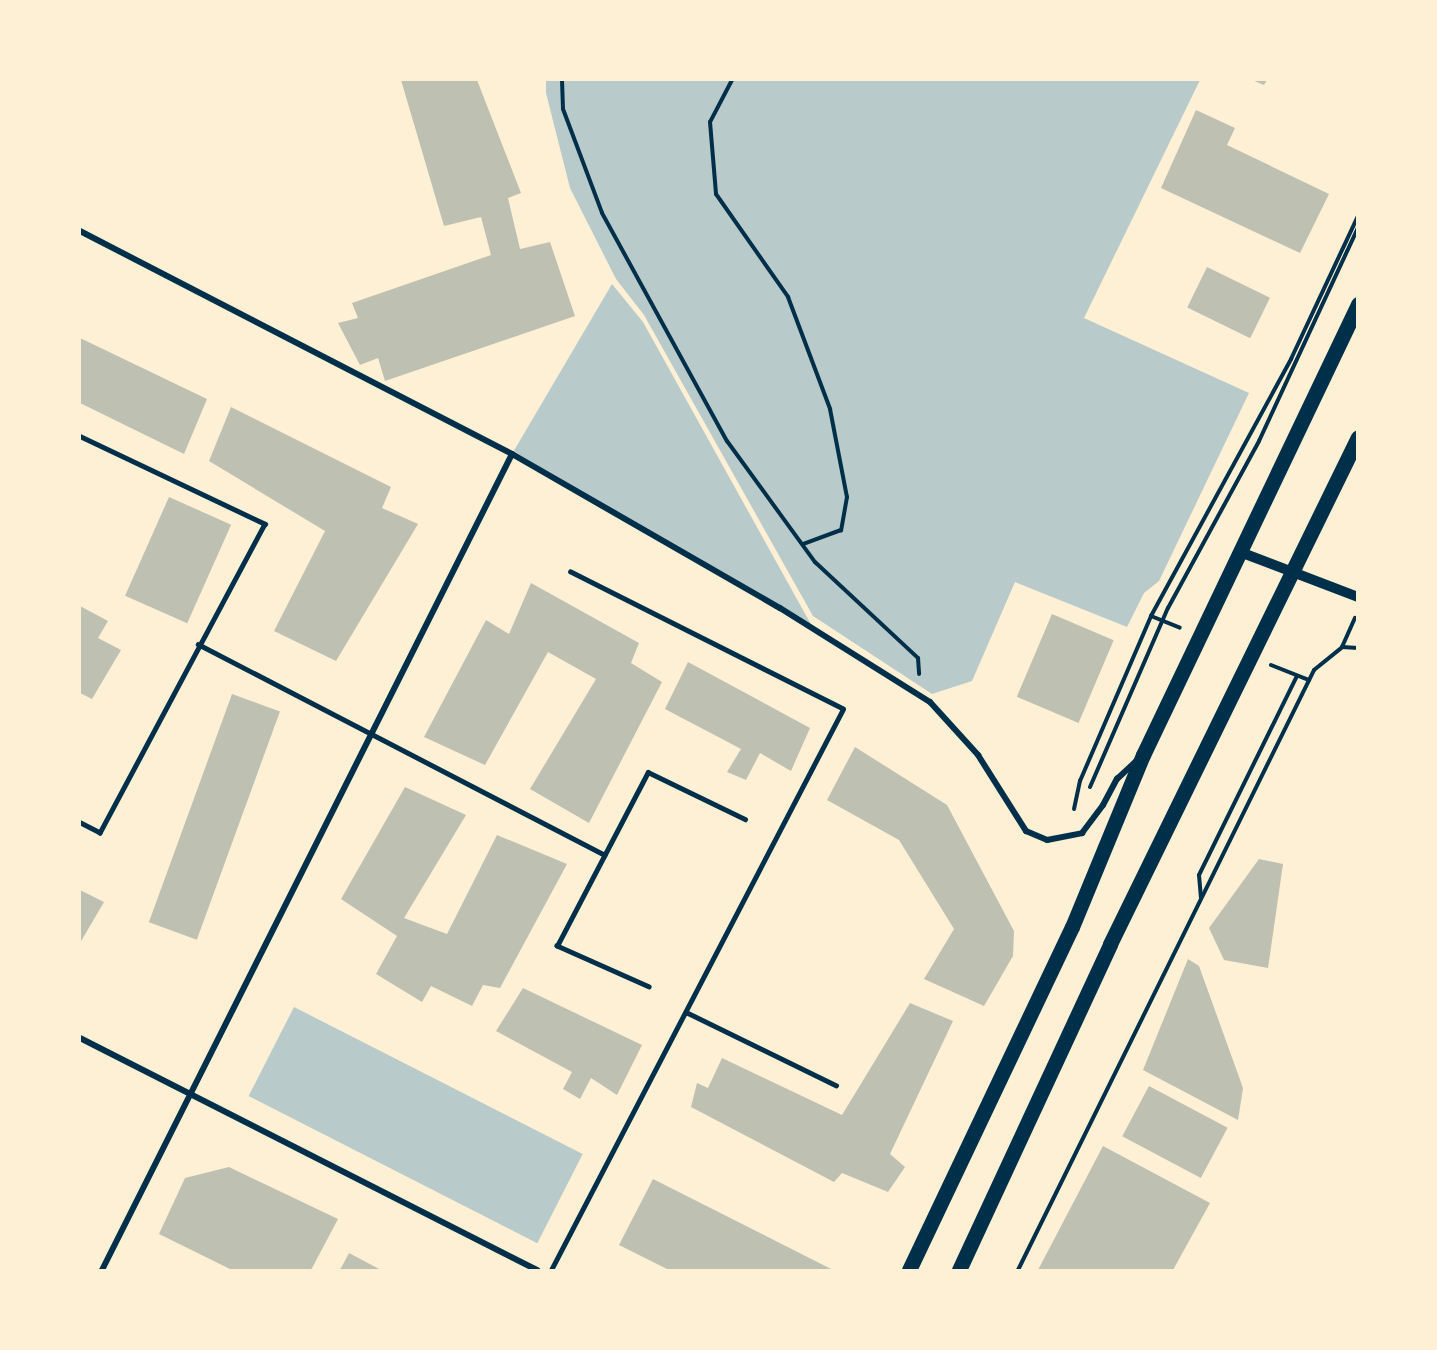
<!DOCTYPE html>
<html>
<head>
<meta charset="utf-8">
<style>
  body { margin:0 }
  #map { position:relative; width:1437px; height:1350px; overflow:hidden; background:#fdf0d5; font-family:Roboto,sans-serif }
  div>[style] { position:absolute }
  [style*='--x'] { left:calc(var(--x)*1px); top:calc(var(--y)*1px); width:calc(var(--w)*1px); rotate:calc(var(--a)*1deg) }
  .green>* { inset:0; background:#b9caca; transform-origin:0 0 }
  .building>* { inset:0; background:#bec0b2; transform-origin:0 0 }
  .path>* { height:4px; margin:-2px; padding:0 2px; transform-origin:2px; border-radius:2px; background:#003049 }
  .service>* { height:4.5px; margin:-2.25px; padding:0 2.25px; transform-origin:2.25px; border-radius:2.25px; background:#003049 }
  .minor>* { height:6px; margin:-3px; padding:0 3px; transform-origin:3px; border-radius:3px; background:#003049 }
  .tertiary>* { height:10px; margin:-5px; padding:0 5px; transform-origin:5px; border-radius:5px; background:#003049 }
  .primary>* { height:15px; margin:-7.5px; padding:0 7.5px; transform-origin:7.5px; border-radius:7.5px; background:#003049 }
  span { translate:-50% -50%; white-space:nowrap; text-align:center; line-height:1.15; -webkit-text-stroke:4.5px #fdf0d5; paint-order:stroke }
  .frame { position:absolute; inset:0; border:81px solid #fdf0d5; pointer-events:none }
</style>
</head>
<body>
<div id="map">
  <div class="green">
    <div style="clip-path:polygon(546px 80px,1200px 80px,1084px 318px,1249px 393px,1159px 581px,1144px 593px,1127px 627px,1015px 582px,972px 681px,932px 694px,813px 616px,644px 315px,616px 279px,570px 188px,546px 93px)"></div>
    <div style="clip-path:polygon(612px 284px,643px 322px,813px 628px,512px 454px)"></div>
    <div style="left:294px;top:1007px;width:324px;height:100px;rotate:27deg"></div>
  </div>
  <div class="building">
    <div style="clip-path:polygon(401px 80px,477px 80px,521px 193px,508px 198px,520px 249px,550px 242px,575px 316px,385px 381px,378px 358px,360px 365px,338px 323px,358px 318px,352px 303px,491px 255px,481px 217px,444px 226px)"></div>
    <div style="clip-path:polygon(1252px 80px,1267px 80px,1264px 85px)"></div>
    <div style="clip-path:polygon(1196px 110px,1235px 128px,1227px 145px,1329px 194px,1300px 253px,1161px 188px)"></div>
    <div style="left:1207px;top:267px;width:70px;height:45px;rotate:26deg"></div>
    <div style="clip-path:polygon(80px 338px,207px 399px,184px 454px,80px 403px)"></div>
    <div style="clip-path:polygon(231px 407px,391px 487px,382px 508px,418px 524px,336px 661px,274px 631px,325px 531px,209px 461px)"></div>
    <div style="left:169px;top:497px;width:68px;height:108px;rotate:24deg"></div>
    <div style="clip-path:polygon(531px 583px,639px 643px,631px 663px,662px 682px,589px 823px,530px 789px,596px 679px,548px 652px,485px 765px,424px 737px,486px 620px,509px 634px)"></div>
    <div style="clip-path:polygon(80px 606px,108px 621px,98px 638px,121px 650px,92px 699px,80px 693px)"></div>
    <div style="left:1052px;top:614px;width:67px;height:90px;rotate:23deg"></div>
    <div style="clip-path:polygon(688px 662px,810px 728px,791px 771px,760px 753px,746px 780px,727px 772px,741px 749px,665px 709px)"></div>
    <div style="left:232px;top:694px;width:51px;height:243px;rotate:20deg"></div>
    <div style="clip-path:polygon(855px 747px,947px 805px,1014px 931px,1013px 956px,984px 1006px,924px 979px,954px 929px,899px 840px,827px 800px)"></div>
    <div style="clip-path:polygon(405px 787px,466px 815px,404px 918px,447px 934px,497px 835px,567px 864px,500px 988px,483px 985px,472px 1006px,431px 986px,422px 1002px,376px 974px,397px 936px,341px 899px)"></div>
    <div style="clip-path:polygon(1259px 859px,1283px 864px,1268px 968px,1224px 960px,1209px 928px)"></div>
    <div style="clip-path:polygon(80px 890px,104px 902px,80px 943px)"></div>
    <div style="clip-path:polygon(1188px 959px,1199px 966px,1243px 1088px,1238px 1120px,1143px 1070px)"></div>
    <div style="clip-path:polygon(523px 988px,642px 1045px,617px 1095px,591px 1078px,580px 1099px,563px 1089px,572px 1072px,496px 1031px)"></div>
    <div style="clip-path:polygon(910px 1003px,953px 1021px,890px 1154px,905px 1167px,888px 1192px,842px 1173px,834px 1182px,691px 1107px,697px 1083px,708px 1088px,722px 1058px,842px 1115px)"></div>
    <div style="left:1149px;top:1086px;width:89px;height:57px;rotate:28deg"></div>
    <div style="clip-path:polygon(1103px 1146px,1210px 1203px,1173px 1270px,1038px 1270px)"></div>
    <div style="clip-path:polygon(229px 1167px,338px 1219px,311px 1270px,232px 1270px,159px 1234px,185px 1178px)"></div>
    <div style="clip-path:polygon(653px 1179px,833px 1270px,669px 1270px,619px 1245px)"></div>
    <div style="clip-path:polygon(349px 1253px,381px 1270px,340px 1270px)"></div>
  </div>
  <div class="path">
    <div style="--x:562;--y:80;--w:29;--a:88"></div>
    <div style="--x:563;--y:109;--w:111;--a:69.4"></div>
    <div style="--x:602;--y:213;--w:260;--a:61.3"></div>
    <div style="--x:727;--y:441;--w:150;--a:54"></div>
    <div style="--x:815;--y:562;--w:141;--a:43"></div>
    <div style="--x:918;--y:658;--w:16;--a:86"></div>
    <div style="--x:732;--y:80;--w:47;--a:117.6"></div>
    <div style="--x:710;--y:122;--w:72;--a:85.2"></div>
    <div style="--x:716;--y:194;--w:126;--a:55"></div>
    <div style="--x:788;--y:297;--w:120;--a:69.4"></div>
    <div style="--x:830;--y:409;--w:90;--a:79.1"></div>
    <div style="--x:847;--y:497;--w:34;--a:100"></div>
    <div style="--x:841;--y:530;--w:40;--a:159.8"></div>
    <div style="--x:1151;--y:616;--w:31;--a:22"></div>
    <div style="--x:1342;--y:647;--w:16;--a:4"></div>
    <div style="--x:1271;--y:665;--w:41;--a:21.5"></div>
    <div style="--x:1090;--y:787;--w:195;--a:-66.5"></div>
    <div style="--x:1168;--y:608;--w:190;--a:-61.4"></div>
    <div style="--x:1259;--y:441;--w:235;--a:-65.1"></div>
    <div style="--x:1074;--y:809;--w:29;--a:-78"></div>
    <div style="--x:1080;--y:781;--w:180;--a:-66.7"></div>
    <div style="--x:1151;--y:616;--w:293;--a:-61.4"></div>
    <div style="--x:1291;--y:359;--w:158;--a:-64.9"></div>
    <div style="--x:1201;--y:898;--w:23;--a:-95"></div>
    <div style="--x:1199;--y:875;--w:222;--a:-63.8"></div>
    <div style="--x:1018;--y:1270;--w:669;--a:-63.74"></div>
    <div style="--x:1314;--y:670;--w:36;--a:-39"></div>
    <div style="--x:1342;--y:647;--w:32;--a:-66"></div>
  </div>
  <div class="service">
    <div style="--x:80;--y:436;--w:205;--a:25.4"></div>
    <div style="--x:265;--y:524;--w:350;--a:118.1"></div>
    <div style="--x:100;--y:833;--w:22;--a:-153"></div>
    <div style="--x:198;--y:644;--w:458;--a:27.4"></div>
    <div style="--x:649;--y:987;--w:101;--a:-156"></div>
    <div style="--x:557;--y:946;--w:196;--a:-62.4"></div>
    <div style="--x:648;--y:772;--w:108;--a:25.9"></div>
    <div style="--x:686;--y:1012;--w:167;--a:26"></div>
    <div style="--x:551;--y:1270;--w:632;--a:-62.5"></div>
    <div style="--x:843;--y:709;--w:305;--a:-153.3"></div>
  </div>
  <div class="minor">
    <div style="--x:80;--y:231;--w:486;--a:27.3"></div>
    <div style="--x:512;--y:454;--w:309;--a:29.9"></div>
    <div style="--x:780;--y:608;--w:177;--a:32.1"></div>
    <div style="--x:930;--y:702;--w:72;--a:47.8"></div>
    <div style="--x:978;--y:755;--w:90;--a:57.7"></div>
    <div style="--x:1026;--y:831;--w:23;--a:23"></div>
    <div style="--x:1047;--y:840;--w:36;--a:-11"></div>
    <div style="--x:1082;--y:833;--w:35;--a:-53"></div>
    <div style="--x:1103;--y:805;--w:30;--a:-62"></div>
    <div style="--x:1117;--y:779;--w:26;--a:-43"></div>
    <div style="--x:80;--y:1038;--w:513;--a:26.92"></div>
    <div style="--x:102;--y:1270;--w:913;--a:-63.32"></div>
  </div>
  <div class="tertiary">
    <div style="--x:1240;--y:552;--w:126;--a:20.9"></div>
  </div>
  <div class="primary">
    <div style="--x:909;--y:1270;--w:380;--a:-64.6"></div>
    <div style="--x:1072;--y:927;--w:186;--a:-67.6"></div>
    <div style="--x:1143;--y:755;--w:500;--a:-64.5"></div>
    <div style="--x:959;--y:1270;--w:359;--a:-65.1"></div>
    <div style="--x:1110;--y:944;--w:564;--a:-63.93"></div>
  </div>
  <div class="frame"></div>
</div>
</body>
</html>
